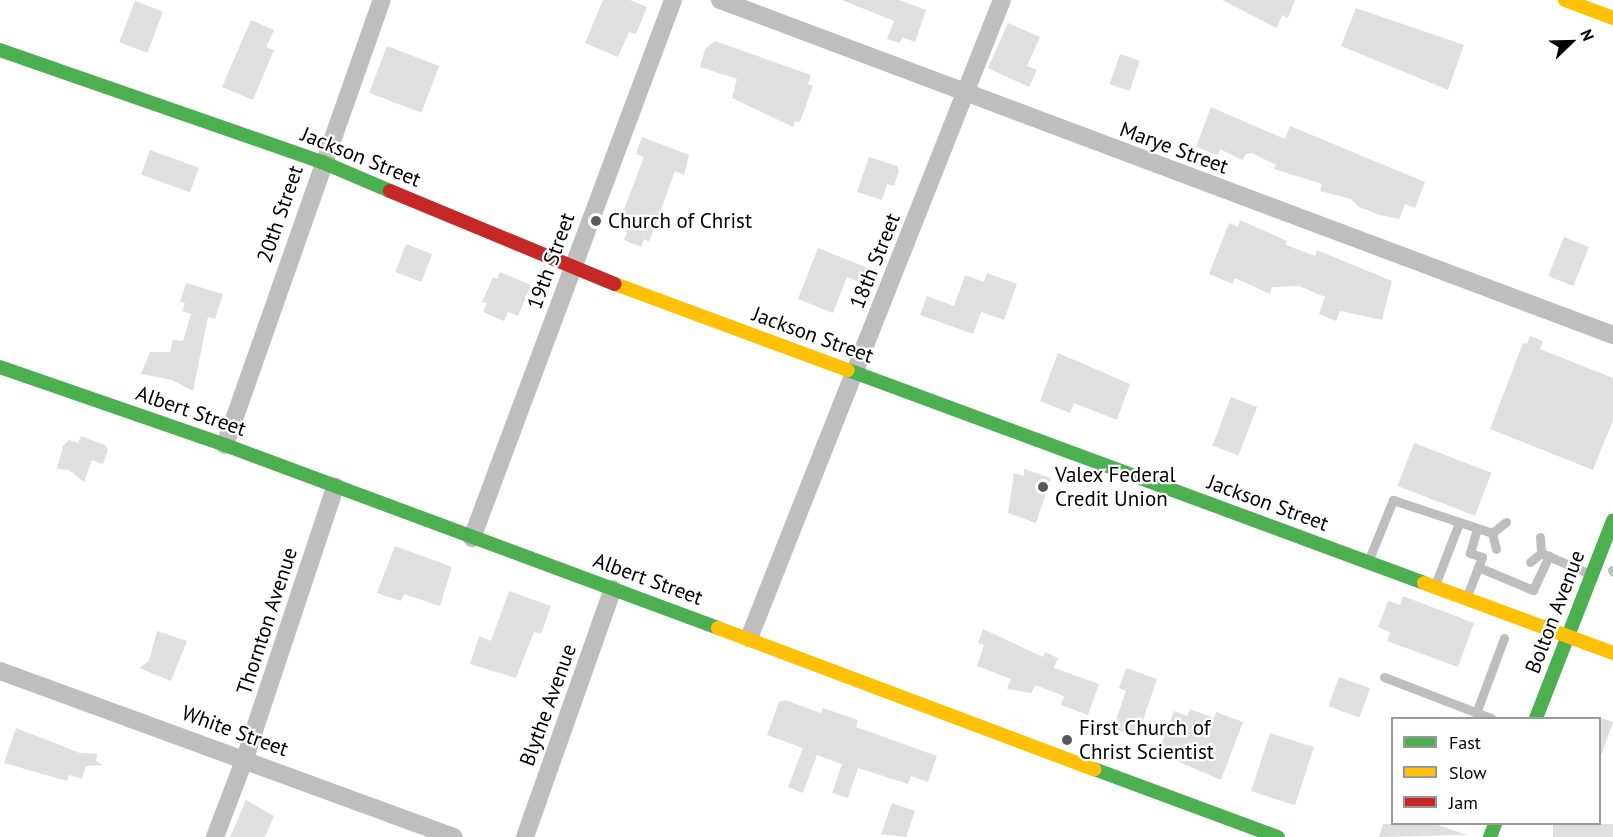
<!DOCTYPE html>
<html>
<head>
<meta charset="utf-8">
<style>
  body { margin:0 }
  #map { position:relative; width:1613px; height:837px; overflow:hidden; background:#fff; font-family:"PT Sans",sans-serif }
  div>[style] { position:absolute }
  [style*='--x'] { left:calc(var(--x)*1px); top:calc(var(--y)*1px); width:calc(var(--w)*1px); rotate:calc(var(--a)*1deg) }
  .building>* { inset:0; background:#dfdfdf; transform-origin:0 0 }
  .lane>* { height:9px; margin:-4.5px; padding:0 4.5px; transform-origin:4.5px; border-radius:4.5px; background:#bebebe }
  .street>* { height:18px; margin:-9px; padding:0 9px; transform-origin:9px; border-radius:9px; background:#bebebe }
  .fast>* { height:14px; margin:-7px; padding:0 7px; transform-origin:7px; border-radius:7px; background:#4caf50 }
  .slow>* { height:14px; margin:-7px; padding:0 7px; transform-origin:7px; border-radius:7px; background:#ffc107 }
  .jam>* { height:14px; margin:-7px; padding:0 7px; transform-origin:7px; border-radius:7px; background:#c62828 }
  .dots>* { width:16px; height:16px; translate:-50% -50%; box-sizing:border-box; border:3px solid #fff; border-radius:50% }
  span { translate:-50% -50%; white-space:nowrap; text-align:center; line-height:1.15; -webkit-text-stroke:4.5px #fff; paint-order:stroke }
  .street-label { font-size:21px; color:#000 }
  .poi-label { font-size:21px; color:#000 }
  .left { translate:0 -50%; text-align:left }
  .legend { position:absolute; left:1391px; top:717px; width:210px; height:108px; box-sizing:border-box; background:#fff; border:2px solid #999; margin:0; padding:8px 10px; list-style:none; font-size:18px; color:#000 }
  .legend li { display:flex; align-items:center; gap:12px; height:30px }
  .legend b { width:30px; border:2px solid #999 }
  .north { position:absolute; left:1541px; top:12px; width:60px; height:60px; -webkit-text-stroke:4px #fff; paint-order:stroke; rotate:67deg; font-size:16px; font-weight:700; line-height:24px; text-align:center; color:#000 }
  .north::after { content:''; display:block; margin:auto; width:21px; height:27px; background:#000; clip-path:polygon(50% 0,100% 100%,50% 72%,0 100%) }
</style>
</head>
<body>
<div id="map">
  <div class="building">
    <div style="clip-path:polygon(603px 0,630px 0,647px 7px,636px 34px,629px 32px,618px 57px,585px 43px)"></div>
    <div style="clip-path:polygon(842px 0,899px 0,926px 10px,915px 42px,902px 37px,900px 43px,887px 39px,894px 21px)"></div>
    <div style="clip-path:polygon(1222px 0,1295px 0,1288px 18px,1282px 15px,1277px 28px)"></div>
    <div style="left:135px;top:1px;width:30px;height:44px;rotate:21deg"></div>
    <div style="clip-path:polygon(1356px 8px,1464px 45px,1448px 90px,1341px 46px)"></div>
    <div style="clip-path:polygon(251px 20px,274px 30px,266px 47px,274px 50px,253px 100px,222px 87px)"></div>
    <div style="clip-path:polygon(1008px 23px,1040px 37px,1027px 66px,1037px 70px,1029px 87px,988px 68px)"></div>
    <div style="clip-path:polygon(715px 41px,811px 75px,808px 84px,813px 86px,800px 122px,795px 121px,793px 127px,732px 98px,737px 79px,700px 67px,705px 49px)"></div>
    <div style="left:387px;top:46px;width:56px;height:50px;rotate:21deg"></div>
    <div style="left:1120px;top:54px;width:21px;height:32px;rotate:19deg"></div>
    <div style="clip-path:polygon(1211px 107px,1285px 139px,1290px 126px,1425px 182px,1415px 208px,1405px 204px,1399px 219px,1380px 215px,1359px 207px,1351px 199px,1320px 191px,1322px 184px,1274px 169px,1276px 165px,1252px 153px,1246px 154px,1242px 160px,1220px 149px,1218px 155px,1196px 147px)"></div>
    <div style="clip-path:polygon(642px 137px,689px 155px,684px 175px,675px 171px,649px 242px,644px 239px,641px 247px,624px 240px,627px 232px,617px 228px,644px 157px,636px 154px)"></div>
    <div style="left:150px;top:150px;width:52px;height:26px;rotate:20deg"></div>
    <div style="clip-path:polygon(869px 157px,897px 166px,899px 171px,894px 186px,887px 184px,882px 200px,857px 192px)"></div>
    <div style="clip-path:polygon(1240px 220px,1287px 241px,1286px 245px,1315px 256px,1317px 250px,1392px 281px,1382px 320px,1340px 311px,1336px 321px,1319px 314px,1325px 297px,1299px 286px,1272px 287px,1270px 294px,1235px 278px,1233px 284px,1209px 274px,1229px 223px,1238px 227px)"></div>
    <div style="left:1564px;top:237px;width:27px;height:42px;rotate:22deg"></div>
    <div style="left:406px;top:244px;width:28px;height:30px;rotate:21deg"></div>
    <div style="clip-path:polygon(818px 248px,868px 268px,862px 283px,847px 277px,833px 313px,798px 299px)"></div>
    <div style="clip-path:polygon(500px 272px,531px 285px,518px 316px,508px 312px,504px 321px,483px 312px,487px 303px,482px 302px,493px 277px,497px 279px)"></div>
    <div style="clip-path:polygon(987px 273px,1017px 284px,1004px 320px,981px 312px,973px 334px,920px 315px,927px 296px,954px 306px,965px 275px,984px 282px)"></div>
    <div style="clip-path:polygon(186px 283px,223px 294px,215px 319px,208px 317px,193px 391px,172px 380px,141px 374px,150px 352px,170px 352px,173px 340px,183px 341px,191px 314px,182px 311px,185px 303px,180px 302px)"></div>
    <div style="clip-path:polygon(1530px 336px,1543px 341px,1540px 349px,1613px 378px,1613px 420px,1593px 470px,1490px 429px,1523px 343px,1527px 344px)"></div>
    <div style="clip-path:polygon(1058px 353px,1130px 384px,1117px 420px,1074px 403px,1070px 413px,1040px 401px)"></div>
    <div style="left:1231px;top:397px;width:28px;height:52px;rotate:21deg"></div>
    <div style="clip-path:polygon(81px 436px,105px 445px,108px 450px,103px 464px,92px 460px,84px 482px,69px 470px,57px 469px,63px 446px,69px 440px,78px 443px)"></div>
    <div style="left:1414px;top:443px;width:83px;height:46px;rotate:21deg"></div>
    <div style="clip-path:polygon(1024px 469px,1051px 478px,1036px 523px,1008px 513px,1014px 473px,1024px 476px)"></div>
    <div style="clip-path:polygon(395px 546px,452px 567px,440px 606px,404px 594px,401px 601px,377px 593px)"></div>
    <div style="clip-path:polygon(509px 591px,551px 606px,541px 634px,534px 632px,516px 678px,470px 664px,479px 636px,491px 641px)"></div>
    <div style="clip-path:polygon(1403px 596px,1474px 623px,1458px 667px,1387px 641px,1390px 632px,1378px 627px,1388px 601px,1400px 605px)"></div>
    <div style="clip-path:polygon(983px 629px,1043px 657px,1045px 652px,1058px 658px,1054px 668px,1099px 684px,1088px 715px,1061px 705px,1064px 696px,1035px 685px,1031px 693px,1007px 689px,1011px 679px,977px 666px,984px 645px,978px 643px)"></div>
    <div style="clip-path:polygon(157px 631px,187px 641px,171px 681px,139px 668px,149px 661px)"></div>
    <div style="clip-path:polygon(1126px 668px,1157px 679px,1137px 737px,1113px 728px,1126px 691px,1119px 688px)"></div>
    <div style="left:1339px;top:677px;width:33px;height:31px;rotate:20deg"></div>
    <div style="clip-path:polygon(785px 700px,821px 713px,823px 708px,858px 720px,856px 727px,937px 756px,928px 782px,911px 776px,908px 784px,858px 768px,848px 798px,832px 793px,842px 764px,817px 755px,803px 793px,788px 787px,803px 748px,767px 735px,779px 702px)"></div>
    <div style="clip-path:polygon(1190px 709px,1214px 718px,1216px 712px,1243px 722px,1221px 780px,1158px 753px,1174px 711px,1187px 716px)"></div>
    <div style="left:1599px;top:717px;width:15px;height:83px;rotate:20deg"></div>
    <div style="clip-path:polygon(16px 728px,80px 753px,97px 754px,96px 761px,103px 765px,86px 766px,82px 779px,69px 775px,67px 781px,4px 763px)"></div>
    <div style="left:1270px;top:733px;width:46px;height:61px;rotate:18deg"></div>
    <div style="clip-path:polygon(246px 800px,274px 816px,265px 837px,230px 837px)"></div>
    <div style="clip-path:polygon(892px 803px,915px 811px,906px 837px,881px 834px)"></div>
    <div style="clip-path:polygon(1383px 824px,1435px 824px,1467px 835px,1379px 837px)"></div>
    <div style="left:1553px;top:824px;width:60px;height:14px"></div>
  </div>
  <div class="lane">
    <div style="--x:1540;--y:537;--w:16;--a:86"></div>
    <div style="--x:1541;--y:553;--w:53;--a:23.2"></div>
    <div style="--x:1496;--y:549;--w:16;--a:-104"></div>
    <div style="--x:1492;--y:533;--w:18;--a:-38"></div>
    <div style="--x:1369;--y:559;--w:64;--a:-67.9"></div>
    <div style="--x:1393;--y:500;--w:104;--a:18.4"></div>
    <div style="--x:1530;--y:562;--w:14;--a:-39"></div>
    <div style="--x:1478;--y:567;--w:60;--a:22.7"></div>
    <div style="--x:1533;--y:590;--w:38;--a:-65"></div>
    <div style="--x:1612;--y:570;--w:2;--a:63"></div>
    <div style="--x:1435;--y:585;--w:66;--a:-68.8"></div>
    <div style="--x:1467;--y:596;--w:42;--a:-69"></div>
    <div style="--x:1482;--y:557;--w:13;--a:-162"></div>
    <div style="--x:1470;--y:553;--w:25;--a:-74"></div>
    <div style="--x:1384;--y:677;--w:115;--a:21"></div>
    <div style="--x:1476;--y:713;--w:80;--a:-69.5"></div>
  </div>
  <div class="street">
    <div style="--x:720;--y:0;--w:954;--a:20.56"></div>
    <div style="--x:225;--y:445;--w:472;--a:-70.6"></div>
    <div style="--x:472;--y:538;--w:574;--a:-69.51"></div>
    <div style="--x:749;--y:638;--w:686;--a:-68.37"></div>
    <div style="--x:0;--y:671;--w:483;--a:20.1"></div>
    <div style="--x:215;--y:837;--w:85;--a:-69.2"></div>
    <div style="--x:245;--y:758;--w:286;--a:-71.6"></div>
    <div style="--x:525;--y:837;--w:263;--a:-70.5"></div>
  </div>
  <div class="fast">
    <div style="--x:0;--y:50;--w:341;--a:19.2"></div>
    <div style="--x:322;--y:162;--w:74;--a:23.1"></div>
    <div style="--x:0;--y:367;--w:238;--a:19.1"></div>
    <div style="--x:225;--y:445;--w:526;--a:20.36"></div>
    <div style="--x:848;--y:370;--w:614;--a:20.29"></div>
    <div style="--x:1536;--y:718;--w:212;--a:-68.7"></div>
    <div style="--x:1094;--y:769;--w:196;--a:20.3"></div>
    <div style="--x:1490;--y:837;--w:14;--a:-69"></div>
  </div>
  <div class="slow">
    <div style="--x:1565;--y:0;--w:51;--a:20.6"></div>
    <div style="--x:615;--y:284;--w:248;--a:20.3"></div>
    <div style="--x:1424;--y:583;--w:202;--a:20.3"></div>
    <div style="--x:718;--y:628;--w:402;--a:20.6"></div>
  </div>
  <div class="jam">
    <div style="--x:390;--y:191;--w:243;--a:22.5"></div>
  </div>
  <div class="dots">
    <div style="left:596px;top:221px;background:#595959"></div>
    <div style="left:1043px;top:487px;background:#595959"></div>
    <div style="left:1067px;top:740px;background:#595959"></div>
  </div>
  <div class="street-label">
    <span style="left:1174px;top:148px;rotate:20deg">Marye Street</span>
    <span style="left:361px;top:157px;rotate:22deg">Jackson Street</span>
    <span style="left:280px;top:214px;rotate:-71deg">20th Street</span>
    <span style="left:551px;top:261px;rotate:-70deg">19th Street</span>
    <span style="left:875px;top:261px;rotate:-68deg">18th Street</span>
    <span style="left:813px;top:335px;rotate:20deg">Jackson Street</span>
    <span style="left:191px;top:411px;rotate:19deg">Albert Street</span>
    <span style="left:1268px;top:503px;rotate:20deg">Jackson Street</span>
    <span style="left:648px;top:579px;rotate:20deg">Albert Street</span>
    <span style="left:1555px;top:612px;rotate:-69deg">Bolton Avenue</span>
    <span style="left:267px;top:621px;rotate:-72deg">Thornton Avenue</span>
    <span style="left:548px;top:705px;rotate:-70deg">Blythe Avenue</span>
    <span style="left:235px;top:731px;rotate:20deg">White Street</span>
  </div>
  <div class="poi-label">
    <span class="left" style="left:608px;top:221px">Church of Christ</span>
    <span class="left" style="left:1055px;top:487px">Valex Federal<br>Credit Union</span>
    <span class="left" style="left:1079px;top:740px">First Church of<br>Christ Scientist</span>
  </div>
  <ul class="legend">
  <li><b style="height:8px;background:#4caf50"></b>Fast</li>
  <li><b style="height:8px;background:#ffc107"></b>Slow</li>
  <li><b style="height:8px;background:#c62828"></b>Jam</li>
  </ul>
  <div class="north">N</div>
</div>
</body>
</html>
